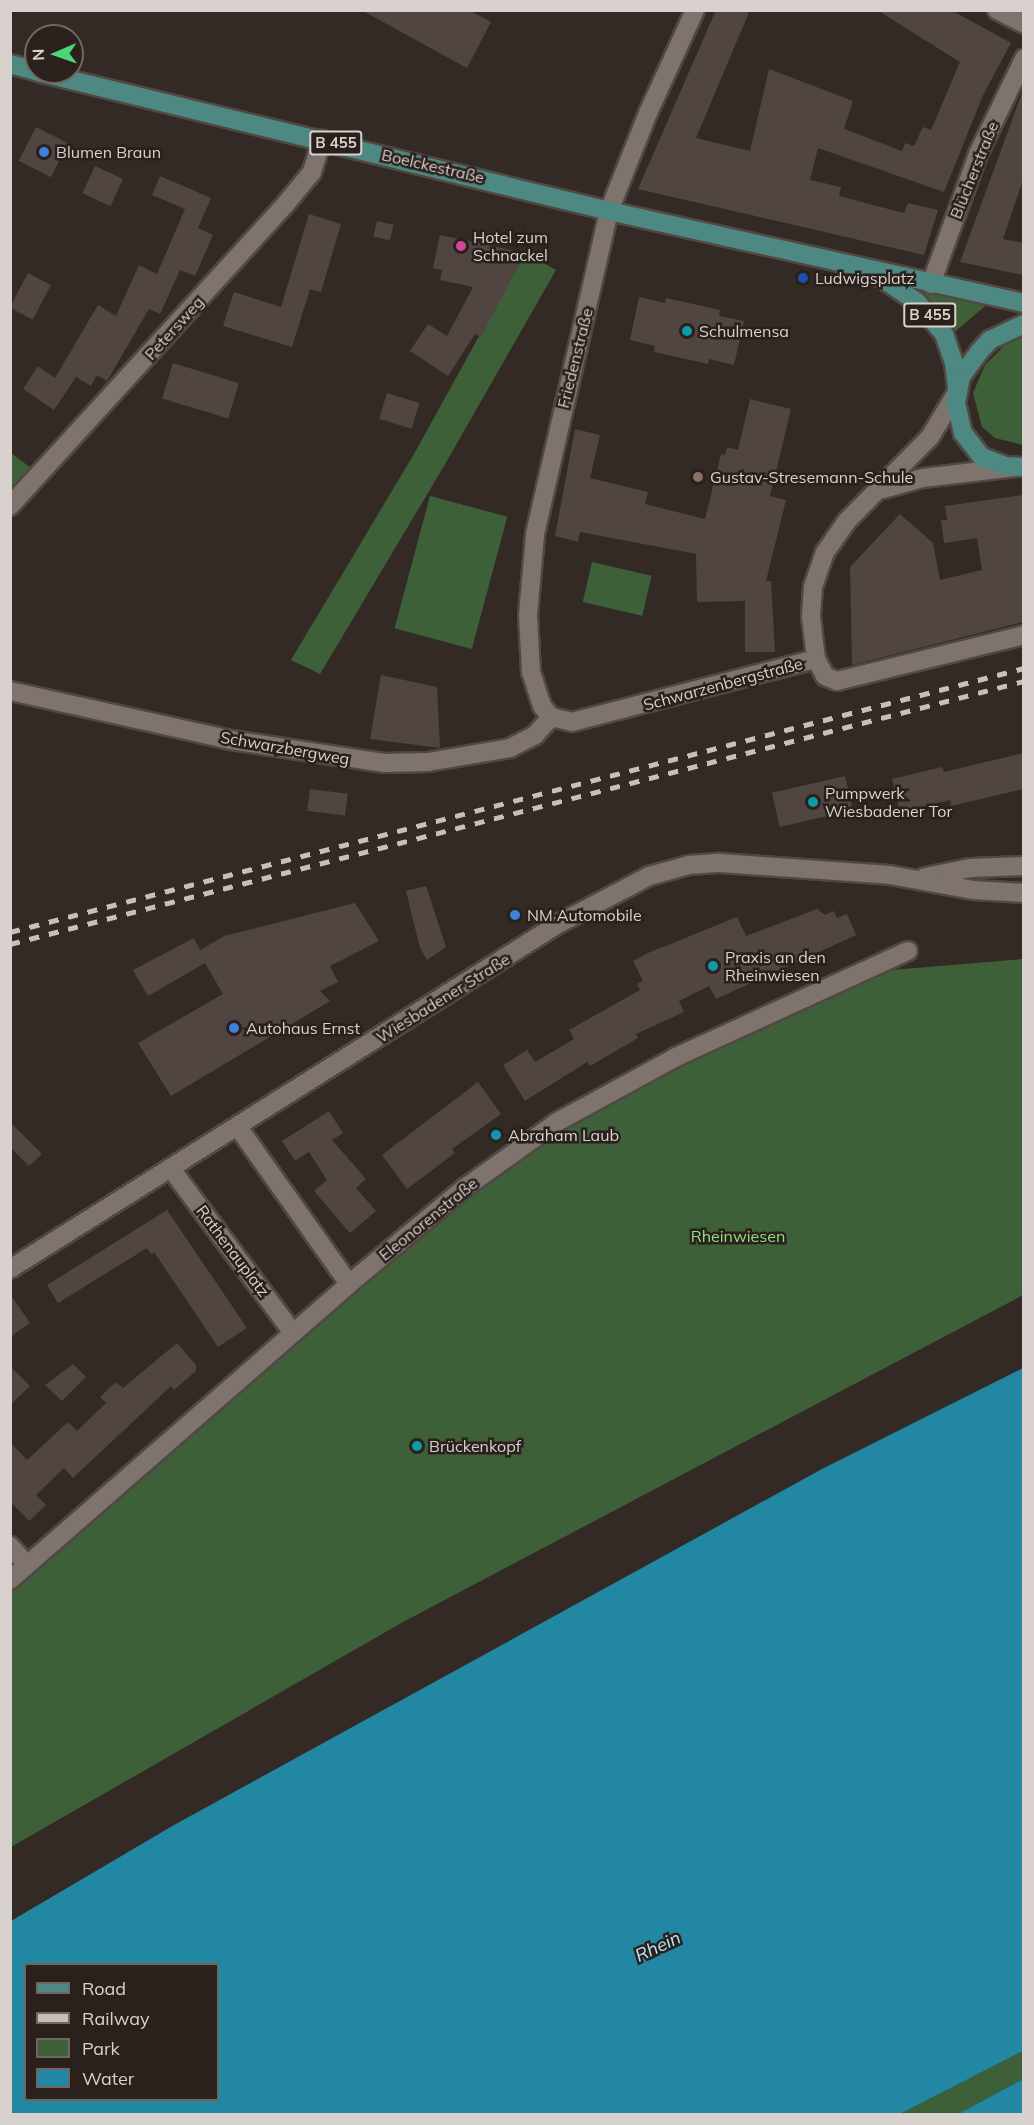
<!DOCTYPE html>
<html>
<head>
<meta charset="utf-8">
<style>
  body { margin:0 }
  #map { position:relative; width:1034px; height:2125px; overflow:hidden; background:#342a25; font-family:Mulish,sans-serif }
  div>[style] { position:absolute }
  [style*='--x'] { left:calc(var(--x)*1px); top:calc(var(--y)*1px); width:calc(var(--w)*1px); rotate:calc(var(--a)*1deg) }
  .green>* { inset:0; background:#3e6038; transform-origin:0 0 }
  .water>* { inset:0; background:#2187a3 }
  .building>* { inset:0; background:#504540; transform-origin:0 0 }
  .roads { filter:drop-shadow(2px 0 #514844) drop-shadow(-2px 0 #514844) drop-shadow(0 2px #514844) drop-shadow(0 -2px #514844) }
  .minor>* { height:18px; margin:-9px; padding:0 9px; transform-origin:9px; border-radius:9px; background:#7f736e }
  .secondary>* { height:18px; margin:-9px; padding:0 9px; transform-origin:9px; border-radius:9px; background:#7f736e }
  .primary>* { height:18px; margin:-9px; padding:0 9px; transform-origin:9px; border-radius:9px; background:#4d8883 }
  .rail>* { height:4.5px; margin-top:-2.25px; transform-origin:0; background:repeating-linear-gradient(90deg,#c6bfbc 0 10px,transparent 0 20px) }
  .dots>* { width:16px; height:16px; translate:-50% -50%; box-sizing:border-box; border:3px solid #2a201c; border-radius:50% }
  span { translate:-50% -50%; white-space:nowrap; text-align:center; line-height:1.15; -webkit-text-stroke:5px #2a201c; paint-order:stroke }
  .shield-label span { padding:2px 4px; background:#2a201c; border:2px solid; border-radius:4px; -webkit-text-stroke-width:0 }
  .shield-label { font-size:15px; color:#d8d1ce; font-weight:700 }
  .poi-label { font-size:16px; color:#d8d1ce }
  .left { translate:0 -50%; text-align:left }
  .street-label { font-size:16px; color:#d8d1ce }
  .park-label { font-size:16px; color:#90e180 }
  .water-label { font-size:18px; color:#b2e8fb; font-style:italic }
  .frame { position:absolute; inset:0; border:12px solid #d8d1ce; pointer-events:none }
  .legend { position:absolute; left:24px; top:1963px; width:195px; height:138px; box-sizing:border-box; background:#2a201c; border:2px solid #706763; margin:0; padding:8px 10px; list-style:none; font-size:18px; color:#d8d1ce }
  .legend li { display:flex; align-items:center; gap:12px; height:30px }
  .legend b { width:30px; border:2px solid #706763 }
  .north { position:absolute; left:24px; top:24px; width:60px; height:60px; box-sizing:border-box; background:#2a201c; border:2px solid #706763; border-radius:50%; rotate:268deg; font-size:16px; font-weight:700; line-height:24px; text-align:center; color:#d8d1ce }
  .north::after { content:''; display:block; margin:auto; width:21px; height:27px; background:#4ad677; clip-path:polygon(50% 0,100% 100%,50% 72%,0 100%) }
</style>
</head>
<body>
<div id="map">
  <div class="green">
    <div style="clip-path:polygon(525px 253px,556px 270px,444px 466px,320px 674px,291px 660px,414px 454px)"></div>
    <div style="clip-path:polygon(923px 288px,990px 302px,952px 334px,918px 298px)"></div>
    <div style="clip-path:polygon(1023px 333px,1023px 445px,995px 438px,982px 427px,973px 393px,985px 365px,1013px 337px)"></div>
    <div style="clip-path:polygon(11px 453px,31px 468px,11px 491px)"></div>
    <div style="left:430px;top:496px;width:80px;height:137px;rotate:15deg"></div>
    <div style="left:592px;top:562px;width:61px;height:41px;rotate:13deg"></div>
    <div style="clip-path:polygon(1023px 959px,1023px 1295px,403px 1622px,11px 1847px,11px 1580px,322px 1308px,557px 1122px,856px 973px)"></div>
    <div style="clip-path:polygon(1023px 2051px,1023px 2079px,958px 2114px,900px 2114px)"></div>
  </div>
  <div class="water">
    <div style="clip-path:polygon(evenodd,1023px 1368px,1023px 2051px,900px 2114px,11px 2114px,11px 1921px,174px 1825px,822px 1469px,1023px 1368px,26px 1964px,218px 1964px,218px 2100px,26px 2100px,26px 1964px)"></div>
    <div style="clip-path:polygon(1023px 2079px,1023px 2114px,958px 2114px)"></div>
  </div>
  <div class="building">
    <div style="clip-path:polygon(361px 10px,469px 10px,491px 22px,467px 68px)"></div>
    <div style="clip-path:polygon(716px 10px,750px 10px,696px 138px,750px 151px,769px 69px,853px 101px,844px 129px,902px 151px,905px 143px,914px 146px,923px 127px,931px 130px,960px 62px,877px 10px,951px 10px,1011px 43px,983px 95px,944px 192px,818px 148px,810px 180px,841px 187px,839px 196px,904px 213px,908px 203px,938px 210px,924px 255px,638px 189px)"></div>
    <div style="clip-path:polygon(1023px 90px,1023px 180px,1003px 239px,1023px 243px,1023px 275px,960px 262px)"></div>
    <div style="left:36px;top:127px;width:36px;height:38px;rotate:27deg"></div>
    <div style="left:95px;top:166px;width:31px;height:30px;rotate:25deg"></div>
    <div style="clip-path:polygon(160px 176px,211px 198px,198px 228px,213px 235px,195px 276px,180px 270px,160px 314px,149px 309px,107px 381px,97px 375px,91px 386px,76px 377px,54px 410px,23px 389px,38px 366px,55px 378px,98px 305px,116px 316px,139px 265px,157px 274px,185px 209px,152px 195px)"></div>
    <div style="clip-path:polygon(309px 214px,341px 224px,321px 292px,310px 289px,292px 347px,223px 326px,234px 292px,281px 307px)"></div>
    <div style="left:377px;top:221px;width:17px;height:16px;rotate:13deg"></div>
    <div style="clip-path:polygon(440px 235px,525px 253px,481px 337px,475px 334px,448px 376px,410px 351px,428px 324px,447px 336px,473px 287px,440px 280px,442px 270px,433px 268px)"></div>
    <div style="left:28px;top:273px;width:26px;height:39px;rotate:28deg"></div>
    <div style="clip-path:polygon(639px 297px,665px 303px,666px 298px,720px 310px,719px 316px,744px 321px,734px 365px,709px 359px,708px 364px,654px 352px,655px 346px,630px 340px)"></div>
    <div style="left:173px;top:363px;width:69px;height:37px;rotate:17deg"></div>
    <div style="left:387px;top:393px;width:34px;height:27px;rotate:17deg"></div>
    <div style="clip-path:polygon(750px 399px,791px 409px,770px 496px,786px 500px,766px 581px,771px 581px,775px 652px,745px 652px,745px 601px,697px 602px,696px 554px,580px 532px,578px 542px,555px 536px,575px 429px,600px 435px,590px 478px,648px 492px,645px 504px,705px 519px,721px 454px,725px 455px,727px 447px,738px 450px)"></div>
    <div style="clip-path:polygon(1023px 495px,1023px 622px,852px 665px,850px 567px,900px 514px,933px 543px,940px 580px,982px 570px,977px 538px,944px 543px,941px 520px,947px 520px,945px 506px)"></div>
    <div style="clip-path:polygon(381px 675px,437px 687px,440px 748px,370px 739px)"></div>
    <div style="clip-path:polygon(1023px 753px,1023px 789px,951px 806px,950px 800px,900px 812px,892px 779px,942px 767px,944px 772px)"></div>
    <div style="left:845px;top:776px;width:35px;height:75px;rotate:77deg"></div>
    <div style="left:310px;top:789px;width:38px;height:22px;rotate:7deg"></div>
    <div style="clip-path:polygon(426px 886px,446px 947px,427px 960px,420px 948px,406px 891px)"></div>
    <div style="clip-path:polygon(355px 903px,379px 941px,330px 966px,338px 982px,320px 991px,330px 1001px,171px 1096px,138px 1043px,223px 994px,205px 963px,148px 996px,133px 970px,194px 938px,200px 950px,224px 936px)"></div>
    <div style="clip-path:polygon(817px 909px,825px 915px,834px 911px,837px 918px,847px 914px,856px 935px,716px 999px,709px 986px,679px 1001px,684px 1012px,636px 1034px,638px 1038px,590px 1066px,587px 1062px,525px 1101px,503px 1065px,527px 1050px,535px 1062px,574px 1039px,569px 1030px,640px 990px,637px 984px,643px 981px,633px 961px,648px 953px,737px 917px,746px 936px)"></div>
    <div style="clip-path:polygon(478px 1082px,501px 1114px,452px 1149px,455px 1153px,407px 1189px,382px 1155px)"></div>
    <div style="clip-path:polygon(329px 1111px,343px 1133px,332px 1140px,366px 1179px,356px 1188px,376px 1211px,350px 1233px,314px 1191px,327px 1180px,309px 1152px,295px 1161px,282px 1141px)"></div>
    <div style="clip-path:polygon(10px 1122px,42px 1154px,29px 1166px,10px 1147px)"></div>
    <div style="clip-path:polygon(167px 1210px,247px 1328px,218px 1347px,154px 1252px,151px 1254px,147px 1248px,58px 1303px,47px 1285px)"></div>
    <div style="clip-path:polygon(10px 1294px,30px 1323px,10px 1337px)"></div>
    <div style="clip-path:polygon(177px 1343px,196px 1365px,196px 1371px,174px 1390px,171px 1386px,73px 1478px,64px 1468px,36px 1495px,46px 1505px,29px 1521px,10px 1501px,10px 1442px,27px 1460px,68px 1422px,77px 1431px,106px 1403px,100px 1397px,116px 1382px,123px 1388px)"></div>
    <div style="clip-path:polygon(73px 1364px,86px 1377px,62px 1401px,45px 1385px)"></div>
    <div style="clip-path:polygon(10px 1366px,30px 1386px,10px 1405px)"></div>
  </div>
  <div class="roads">
    <div class="minor">
      <div style="--x:695;--y:10;--w:113;--a:114.5"></div>
      <div style="--x:648;--y:113;--w:105;--a:111.7"></div>
      <div style="--x:609;--y:211;--w:332;--a:102.9"></div>
      <div style="--x:535;--y:535;--w:80;--a:95"></div>
      <div style="--x:528;--y:615;--w:57;--a:87"></div>
      <div style="--x:531;--y:672;--w:36;--a:72"></div>
      <div style="--x:542;--y:706;--w:14;--a:51"></div>
      <div style="--x:551;--y:717;--w:22;--a:13"></div>
      <div style="--x:572;--y:722;--w:252;--a:-14.5"></div>
      <div style="--x:997;--y:10;--w:30;--a:27"></div>
      <div style="--x:931;--y:284;--w:138;--a:-70.1"></div>
      <div style="--x:978;--y:154;--w:106;--a:-64.2"></div>
      <div style="--x:956;--y:394;--w:50;--a:121.2"></div>
      <div style="--x:930;--y:437;--w:118;--a:134.7"></div>
      <div style="--x:847;--y:521;--w:38;--a:125"></div>
      <div style="--x:825;--y:552;--w:37;--a:109"></div>
      <div style="--x:813;--y:587;--w:30;--a:94"></div>
      <div style="--x:811;--y:617;--w:42;--a:83.2"></div>
      <div style="--x:816;--y:659;--w:19;--a:62"></div>
      <div style="--x:825;--y:676;--w:13;--a:23"></div>
      <div style="--x:837;--y:681;--w:193;--a:-13.8"></div>
      <div style="--x:883;--y:489;--w:41;--a:-15.4"></div>
      <div style="--x:923;--y:478;--w:93;--a:-6.8"></div>
      <div style="--x:10;--y:506;--w:406;--a:-47.6"></div>
      <div style="--x:284;--y:206;--w:44;--a:-50.5"></div>
      <div style="--x:312;--y:172;--w:34;--a:-73"></div>
      <div style="--x:10;--y:691;--w:226;--a:12.5"></div>
      <div style="--x:231;--y:740;--w:156;--a:8.5"></div>
      <div style="--x:385;--y:763;--w:43;--a:-1.3"></div>
      <div style="--x:428;--y:762;--w:83;--a:-9.7"></div>
      <div style="--x:510;--y:748;--w:28;--a:-27"></div>
      <div style="--x:535;--y:735;--w:24;--a:-48"></div>
      <div style="--x:238;--y:1127;--w:192;--a:54.7"></div>
      <div style="--x:172;--y:1170;--w:203;--a:53.4"></div>
      <div style="--x:10;--y:1546;--w:25;--a:48"></div>
      <div style="--x:10;--y:1580;--w:450;--a:-41.1"></div>
      <div style="--x:349;--y:1284;--w:152;--a:-39.7"></div>
      <div style="--x:466;--y:1187;--w:112;--a:-35.5"></div>
      <div style="--x:557;--y:1122;--w:136;--a:-28.6"></div>
      <div style="--x:676;--y:1057;--w:255;--a:-24.6"></div>
    </div>
    <div class="secondary">
      <div style="--x:925;--y:877;--w:47;--a:-11.1"></div>
      <div style="--x:971;--y:868;--w:53;--a:-2.2"></div>
      <div style="--x:10;--y:1269;--w:648;--a:-32.19"></div>
      <div style="--x:558;--y:924;--w:103;--a:-27.8"></div>
      <div style="--x:649;--y:876;--w:41;--a:-15.4"></div>
      <div style="--x:689;--y:865;--w:31;--a:-4"></div>
      <div style="--x:720;--y:863;--w:170;--a:4"></div>
      <div style="--x:890;--y:875;--w:84;--a:10.2"></div>
      <div style="--x:973;--y:890;--w:51;--a:3.4"></div>
    </div>
    <div class="primary">
      <div style="--x:10;--y:64;--w:27;--a:15"></div>
      <div style="--x:38;--y:72;--w:588;--a:13.68"></div>
      <div style="--x:609;--y:211;--w:425;--a:12.5"></div>
      <div style="--x:880;--y:277;--w:45;--a:34"></div>
      <div style="--x:917;--y:302;--w:42;--a:49.8"></div>
      <div style="--x:944;--y:334;--w:31;--a:71"></div>
      <div style="--x:954;--y:363;--w:25;--a:83"></div>
      <div style="--x:1024;--y:324;--w:38;--a:155"></div>
      <div style="--x:990;--y:340;--w:16;--a:133"></div>
      <div style="--x:979;--y:352;--w:31;--a:126"></div>
      <div style="--x:961;--y:377;--w:26;--a:101"></div>
      <div style="--x:956;--y:403;--w:31;--a:77"></div>
      <div style="--x:963;--y:433;--w:31;--a:52"></div>
      <div style="--x:982;--y:457;--w:26;--a:21"></div>
      <div style="--x:1006;--y:466;--w:18;--a:3"></div>
    </div>
  </div>
  <div class="rail">
    <div style="--x:10;--y:932;--w:1048;--a:-14.59"></div>
    <div style="--x:10;--y:944;--w:1048;--a:-14.54"></div>
  </div>
  <div class="dots">
    <div style="left:44px;top:152px;background:#3f7fe0"></div>
    <div style="left:461px;top:246px;background:#d1479c"></div>
    <div style="left:803px;top:278px;background:#1a4fb4"></div>
    <div style="left:687px;top:331px;background:#0f9aa8"></div>
    <div style="left:698px;top:477px;background:#8d6e63"></div>
    <div style="left:813px;top:802px;background:#0f9aa8"></div>
    <div style="left:515px;top:915px;background:#3f7fe0"></div>
    <div style="left:713px;top:966px;background:#0f9aa8"></div>
    <div style="left:234px;top:1028px;background:#3f7fe0"></div>
    <div style="left:496px;top:1135px;background:#0f9aa8"></div>
    <div style="left:417px;top:1446px;background:#0f9aa8"></div>
  </div>
  <div class="shield-label">
    <span style="left:336px;top:143px">B 455</span>
    <span style="left:930px;top:315px">B 455</span>
  </div>
  <div class="poi-label">
    <span class="left" style="left:56px;top:152px">Blumen Braun</span>
    <span class="left" style="left:473px;top:246px">Hotel zum<br>Schnackel</span>
    <span class="left" style="left:815px;top:278px">Ludwigsplatz</span>
    <span class="left" style="left:699px;top:331px">Schulmensa</span>
    <span class="left" style="left:710px;top:477px">Gustav-Stresemann-Schule</span>
    <span class="left" style="left:825px;top:802px">Pumpwerk<br>Wiesbadener Tor</span>
    <span class="left" style="left:527px;top:915px">NM Automobile</span>
    <span class="left" style="left:725px;top:966px">Praxis an den<br>Rheinwiesen</span>
    <span class="left" style="left:246px;top:1028px">Autohaus Ernst</span>
    <span class="left" style="left:508px;top:1135px">Abraham Laub</span>
    <span class="left" style="left:429px;top:1446px">Brückenkopf</span>
  </div>
  <div class="street-label">
    <span style="left:433px;top:166px;rotate:13deg">Boelckestraße</span>
    <span style="left:974px;top:170px;rotate:-68deg">Blücherstraße</span>
    <span style="left:174px;top:328px;rotate:-48deg">Petersweg</span>
    <span style="left:575px;top:358px;rotate:-76deg">Friedenstraße</span>
    <span style="left:723px;top:684px;rotate:-15deg">Schwarzenbergstraße</span>
    <span style="left:285px;top:748px;rotate:10deg">Schwarzbergweg</span>
    <span style="left:443px;top:998px;rotate:-32deg">Wiesbadener Straße</span>
    <span style="left:428px;top:1219px;rotate:-39deg">Eleonorenstraße</span>
    <span style="left:233px;top:1251px;rotate:53deg">Rathenauplatz</span>
  </div>
  <div class="park-label">
    <span style="left:738px;top:1236px">Rheinwiesen</span>
  </div>
  <div class="water-label">
    <span style="left:658px;top:1947px;rotate:-25deg">Rhein</span>
  </div>
  <div class="frame"></div>
  <ul class="legend">
  <li><b style="height:8px;background:#4d8883"></b>Road</li>
  <li><b style="height:8px;background:#c6bfbc"></b>Railway</li>
  <li><b style="height:16px;background:#3e6038"></b>Park</li>
  <li><b style="height:16px;background:#2187a3"></b>Water</li>
  </ul>
  <div class="north">N</div>
</div>
</body>
</html>
